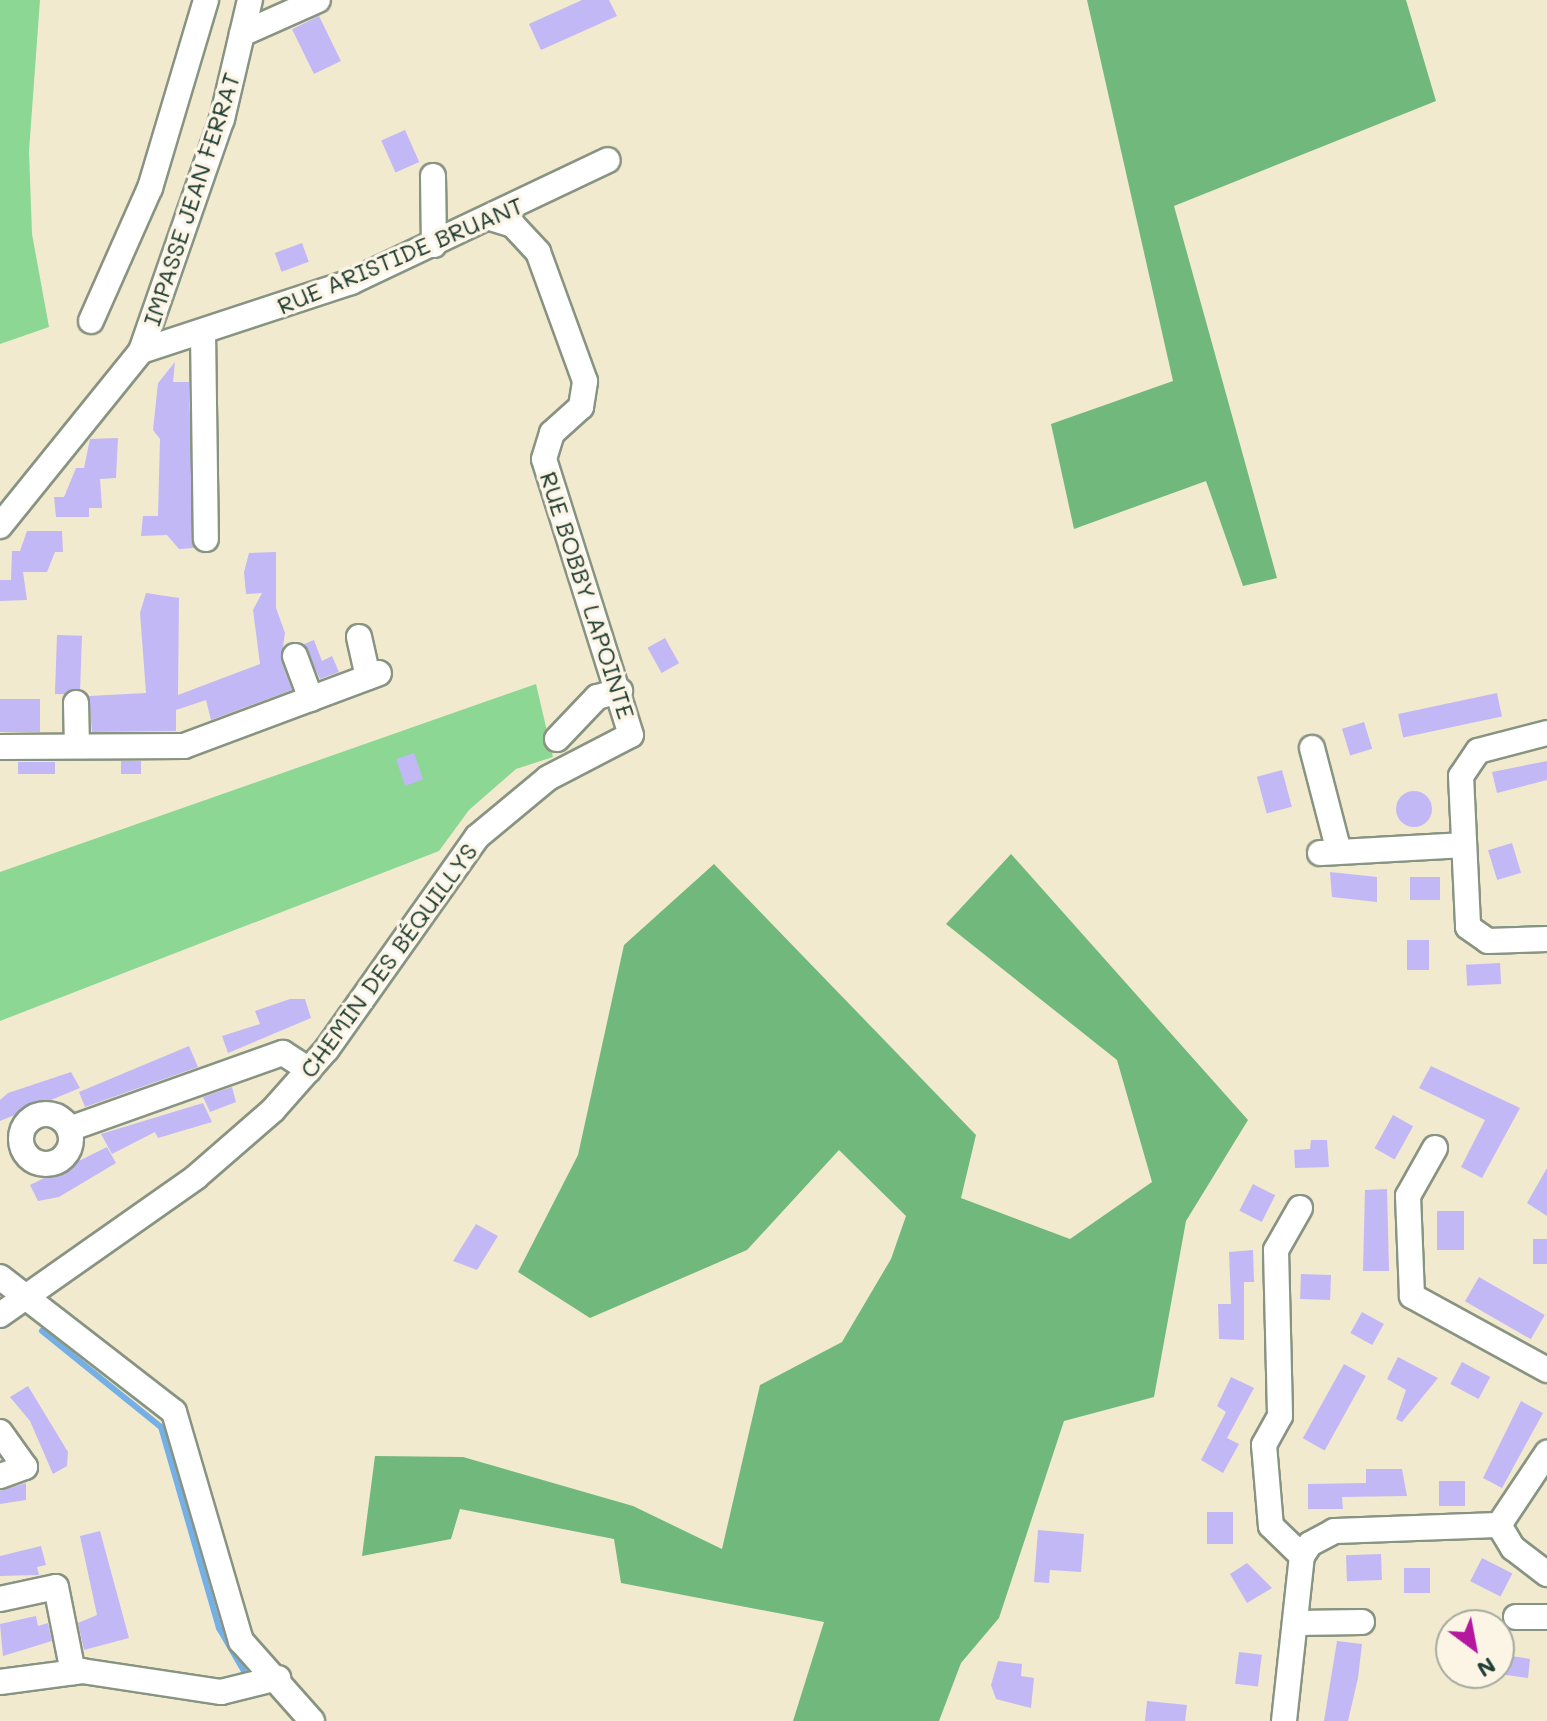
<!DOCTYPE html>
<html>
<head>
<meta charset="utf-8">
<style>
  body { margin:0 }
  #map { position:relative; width:1547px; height:1721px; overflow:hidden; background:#f2eacf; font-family:Mali,sans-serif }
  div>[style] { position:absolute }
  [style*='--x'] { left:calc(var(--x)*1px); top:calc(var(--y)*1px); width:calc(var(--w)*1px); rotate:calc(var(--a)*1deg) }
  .green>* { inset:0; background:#8cd793 }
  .forest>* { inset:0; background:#71b87d }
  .stream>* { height:6px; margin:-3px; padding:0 3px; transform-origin:3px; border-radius:3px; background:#74afe5 }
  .building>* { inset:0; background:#c2b8f5; transform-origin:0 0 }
  .round { border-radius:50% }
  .roads { filter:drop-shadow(2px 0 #889482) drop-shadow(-2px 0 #889482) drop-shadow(0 2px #889482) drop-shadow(0 -2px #889482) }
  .minor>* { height:24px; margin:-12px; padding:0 12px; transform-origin:12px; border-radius:12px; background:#fff }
  .minor>.ring { margin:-12px; padding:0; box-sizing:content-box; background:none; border:24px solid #fff; border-radius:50% }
  span { translate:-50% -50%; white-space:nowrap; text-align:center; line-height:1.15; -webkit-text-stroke:7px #fcf5e5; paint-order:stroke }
  .street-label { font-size:24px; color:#1f3d34 }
  .north { position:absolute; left:1435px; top:1609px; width:80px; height:80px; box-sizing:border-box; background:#fcf5e5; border:2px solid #a4ab9e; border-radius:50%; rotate:148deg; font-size:22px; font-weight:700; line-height:32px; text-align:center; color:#1f3d34 }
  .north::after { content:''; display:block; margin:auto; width:28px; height:36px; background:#b5179e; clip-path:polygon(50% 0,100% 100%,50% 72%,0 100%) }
</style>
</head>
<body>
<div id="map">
  <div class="green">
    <div style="clip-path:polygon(0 0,40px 0,29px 151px,32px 234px,49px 327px,0 344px)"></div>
    <div style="clip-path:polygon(536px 684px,553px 757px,516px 769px,469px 810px,439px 851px,0 1021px,0 872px)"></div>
  </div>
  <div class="forest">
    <div style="clip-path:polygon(1087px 0,1406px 0,1436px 101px,1174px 206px,1277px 578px,1243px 586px,1206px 481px,1074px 529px,1051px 424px,1173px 381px)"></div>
    <div style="clip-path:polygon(1011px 854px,1248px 1120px,1186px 1221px,1154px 1397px,1064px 1421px,999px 1618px,961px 1663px,939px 1721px,793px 1721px,824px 1622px,621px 1583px,614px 1539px,460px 1509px,451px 1539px,362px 1556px,375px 1456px,463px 1457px,633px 1506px,722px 1549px,760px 1385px,842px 1342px,891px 1259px,906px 1216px,839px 1150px,747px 1250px,590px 1318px,518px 1272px,578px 1155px,624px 945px,714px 864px,976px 1135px,961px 1198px,1070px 1239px,1152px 1182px,1117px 1060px,946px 924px)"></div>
  </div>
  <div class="stream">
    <div style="--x:42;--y:1331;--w:153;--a:38.9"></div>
    <div style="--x:161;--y:1427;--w:209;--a:73.9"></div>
    <div style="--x:219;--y:1628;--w:50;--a:59.8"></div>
  </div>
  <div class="building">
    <div style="clip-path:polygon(582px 0,609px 0,617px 16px,541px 50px,529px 24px)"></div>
    <div style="left:319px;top:16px;width:50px;height:30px;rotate:64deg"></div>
    <div style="left:405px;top:130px;width:35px;height:26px;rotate:66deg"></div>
    <div style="left:302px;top:243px;width:20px;height:29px;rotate:70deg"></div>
    <div style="clip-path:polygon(175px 362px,173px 382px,189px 382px,194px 548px,179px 549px,167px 535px,141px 536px,143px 516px,158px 516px,160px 439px,153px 430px,158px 383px)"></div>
    <div style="clip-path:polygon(118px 438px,116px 478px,100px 479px,102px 508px,89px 508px,89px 517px,56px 517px,54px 497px,64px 497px,76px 468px,84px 468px,90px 439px)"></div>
    <div style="clip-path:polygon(27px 531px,62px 531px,63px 552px,55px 552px,47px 572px,23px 572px,27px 600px,0 601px,0 580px,11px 580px,12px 551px,20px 551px)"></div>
    <div style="clip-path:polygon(276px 552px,276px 608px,285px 633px,281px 660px,292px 690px,211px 720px,206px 700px,176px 710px,176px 731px,92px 732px,89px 696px,146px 693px,140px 613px,146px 593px,179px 598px,178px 695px,260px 664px,253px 610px,262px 593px,246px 594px,244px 572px,249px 553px)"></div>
    <div style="left:57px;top:635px;width:25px;height:59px;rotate:2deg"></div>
    <div style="left:665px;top:638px;width:29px;height:20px;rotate:61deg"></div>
    <div style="clip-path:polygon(314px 640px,322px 661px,332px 656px,339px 672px,320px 679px,304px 644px)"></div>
    <div style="left:1497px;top:693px;width:24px;height:101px;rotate:78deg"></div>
    <div style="left:0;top:699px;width:40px;height:33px"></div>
    <div style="left:1364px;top:722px;width:28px;height:23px;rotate:73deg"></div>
    <div style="left:414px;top:753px;width:28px;height:19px;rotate:71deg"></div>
    <div style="left:121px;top:761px;width:20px;height:13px"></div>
    <div style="clip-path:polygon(1547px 761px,1547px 780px,1497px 793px,1492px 772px)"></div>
    <div style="left:18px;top:762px;width:37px;height:12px"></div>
    <div style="left:1282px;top:770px;width:38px;height:26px;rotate:75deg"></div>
    <div class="round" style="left:1396px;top:791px;width:36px;height:36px"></div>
    <div style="left:1512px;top:843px;width:31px;height:25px;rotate:73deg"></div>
    <div style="clip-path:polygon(1330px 872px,1377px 877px,1377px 902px,1332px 897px)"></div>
    <div style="left:1440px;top:877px;width:23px;height:30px;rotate:90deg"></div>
    <div style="left:1407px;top:940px;width:22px;height:30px"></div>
    <div style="left:1500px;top:963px;width:21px;height:34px;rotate:87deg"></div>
    <div style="clip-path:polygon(290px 999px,305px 999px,311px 1018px,228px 1053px,222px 1036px,260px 1024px,255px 1011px)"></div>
    <div style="clip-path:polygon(189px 1046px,198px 1067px,85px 1107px,79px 1092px)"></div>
    <div style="clip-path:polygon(1431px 1066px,1520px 1108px,1482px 1178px,1461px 1167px,1485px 1120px,1419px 1088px)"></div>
    <div style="clip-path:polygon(71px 1072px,80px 1088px,0 1121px,0 1100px,8px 1093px)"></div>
    <div style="clip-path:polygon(232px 1087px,236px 1102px,210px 1112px,203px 1097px)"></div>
    <div style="clip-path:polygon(203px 1103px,212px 1122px,158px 1138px,155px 1132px,112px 1154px,101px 1134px)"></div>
    <div style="left:1393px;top:1115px;width:23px;height:38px;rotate:29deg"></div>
    <div style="clip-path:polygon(1311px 1140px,1327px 1140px,1329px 1167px,1295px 1168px,1294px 1150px,1310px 1149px)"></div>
    <div style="clip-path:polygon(107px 1147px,116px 1163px,59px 1197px,38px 1201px,30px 1185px)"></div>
    <div style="clip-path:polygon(1547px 1168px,1547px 1216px,1527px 1203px)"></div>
    <div style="left:1253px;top:1184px;width:25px;height:30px;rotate:27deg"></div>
    <div style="clip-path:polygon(1387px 1189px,1389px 1271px,1363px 1271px,1365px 1190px)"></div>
    <div style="left:1464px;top:1211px;width:39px;height:27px;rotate:90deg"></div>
    <div style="clip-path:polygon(476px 1224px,498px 1236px,477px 1270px,453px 1261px)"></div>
    <div style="left:1547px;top:1239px;width:25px;height:14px;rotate:90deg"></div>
    <div style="clip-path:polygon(1253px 1250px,1254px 1282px,1244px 1282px,1244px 1340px,1219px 1339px,1218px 1304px,1231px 1304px,1229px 1252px)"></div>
    <div style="left:1301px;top:1274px;width:30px;height:25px;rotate:2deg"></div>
    <div style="left:1479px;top:1277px;width:76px;height:28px;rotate:30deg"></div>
    <div style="left:1362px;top:1312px;width:25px;height:24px;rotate:29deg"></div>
    <div style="clip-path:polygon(1398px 1357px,1438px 1378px,1402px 1422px,1396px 1419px,1406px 1390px,1387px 1379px)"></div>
    <div style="left:1462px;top:1362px;width:32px;height:25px;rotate:28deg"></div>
    <div style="left:1344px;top:1364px;width:25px;height:85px;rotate:29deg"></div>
    <div style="clip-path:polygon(1231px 1377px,1254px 1388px,1227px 1438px,1239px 1444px,1223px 1473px,1201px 1460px,1226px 1412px,1217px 1406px)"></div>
    <div style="clip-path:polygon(28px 1386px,68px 1452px,67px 1466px,53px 1474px,30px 1421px,10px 1397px)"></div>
    <div style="clip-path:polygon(1521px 1401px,1543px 1413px,1502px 1488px,1483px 1478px)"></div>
    <div style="clip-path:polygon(1366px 1469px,1402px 1469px,1407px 1496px,1342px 1497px,1343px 1509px,1308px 1509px,1308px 1484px,1366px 1483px)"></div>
    <div style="left:1439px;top:1481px;width:26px;height:25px"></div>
    <div style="clip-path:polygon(26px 1483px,26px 1500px,0 1504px,0 1491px)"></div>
    <div style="left:1207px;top:1512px;width:26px;height:32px"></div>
    <div style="clip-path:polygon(1038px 1530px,1084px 1534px,1081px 1572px,1050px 1570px,1049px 1583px,1034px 1582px)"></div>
    <div style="clip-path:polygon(100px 1531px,129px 1638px,84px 1650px,78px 1623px,97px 1615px,80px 1536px)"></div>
    <div style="clip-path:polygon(41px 1546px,46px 1565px,37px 1567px,39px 1575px,0 1576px,0 1556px)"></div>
    <div style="left:1381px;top:1554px;width:26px;height:35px;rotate:88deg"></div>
    <div style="left:1482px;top:1558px;width:34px;height:26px;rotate:27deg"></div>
    <div style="clip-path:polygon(1247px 1563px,1272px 1588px,1247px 1603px,1230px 1574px)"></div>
    <div style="left:1430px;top:1568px;width:25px;height:26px;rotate:90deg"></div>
    <div style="clip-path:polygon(36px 1616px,38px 1626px,48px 1623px,52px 1641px,3px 1656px,0 1624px)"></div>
    <div style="clip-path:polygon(1337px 1641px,1362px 1644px,1358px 1678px,1348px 1721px,1324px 1721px)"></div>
    <div style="left:1239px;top:1652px;width:23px;height:32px;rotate:7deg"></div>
    <div style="clip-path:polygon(1499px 1654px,1530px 1659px,1528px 1678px,1499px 1674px)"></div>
    <div style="clip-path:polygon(998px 1661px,1022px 1664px,1021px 1676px,1034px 1678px,1031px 1708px,996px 1699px,991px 1685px)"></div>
    <div style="clip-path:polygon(1147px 1701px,1187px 1705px,1185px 1721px,1145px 1721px)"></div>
  </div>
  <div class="roads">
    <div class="minor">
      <div style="--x:242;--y:34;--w:83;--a:-24.1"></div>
      <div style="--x:433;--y:176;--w:69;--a:89.2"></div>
      <div style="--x:91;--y:321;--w:145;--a:-66.1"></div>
      <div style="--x:150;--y:188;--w:196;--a:-73.4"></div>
      <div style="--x:203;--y:332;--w:207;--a:89.2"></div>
      <div style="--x:141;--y:351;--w:221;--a:-18.2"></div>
      <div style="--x:351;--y:282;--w:284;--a:-25.4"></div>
      <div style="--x:0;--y:526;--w:225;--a:-51.1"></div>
      <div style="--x:141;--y:351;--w:246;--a:-70.8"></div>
      <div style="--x:222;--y:119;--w:122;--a:-76.8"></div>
      <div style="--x:359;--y:637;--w:41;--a:77.3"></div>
      <div style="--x:295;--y:656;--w:46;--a:69.6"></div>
      <div style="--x:76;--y:703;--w:43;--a:88.7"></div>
      <div style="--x:1547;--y:733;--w:71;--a:165.4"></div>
      <div style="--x:1478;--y:751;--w:30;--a:124"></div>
      <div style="--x:1461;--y:776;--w:151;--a:87.3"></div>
      <div style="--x:1468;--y:927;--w:24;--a:35"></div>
      <div style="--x:1488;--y:941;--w:59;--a:-1.9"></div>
      <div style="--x:557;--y:739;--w:58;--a:-46.4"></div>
      <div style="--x:597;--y:697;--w:24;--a:-15"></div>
      <div style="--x:0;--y:747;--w:184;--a:-0.3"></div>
      <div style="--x:184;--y:746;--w:208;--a:-20.5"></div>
      <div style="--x:1312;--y:748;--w:107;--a:75.4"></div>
      <div style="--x:1320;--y:853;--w:142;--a:-3.2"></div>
      <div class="ring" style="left:21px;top:1114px;width:26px;height:26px"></div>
      <div style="--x:69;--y:1129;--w:227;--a:-19.6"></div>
      <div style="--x:283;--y:1053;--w:31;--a:33"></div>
      <div style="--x:1435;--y:1148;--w:55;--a:119.4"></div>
      <div style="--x:1408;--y:1196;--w:100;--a:87.7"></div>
      <div style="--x:1412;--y:1296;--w:154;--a:28.7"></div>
      <div style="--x:1300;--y:1208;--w:48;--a:119.7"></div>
      <div style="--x:1276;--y:1250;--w:166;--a:88.6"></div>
      <div style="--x:1280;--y:1416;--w:33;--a:119"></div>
      <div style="--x:1264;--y:1445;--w:81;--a:85.1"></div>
      <div style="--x:1271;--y:1526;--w:43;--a:44.1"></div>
      <div style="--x:0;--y:1277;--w:220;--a:37.8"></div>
      <div style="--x:174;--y:1412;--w:239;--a:73.7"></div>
      <div style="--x:241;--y:1641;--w:107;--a:48.4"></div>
      <div style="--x:0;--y:1315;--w:240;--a:-35.1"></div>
      <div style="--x:196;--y:1177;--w:102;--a:-41"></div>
      <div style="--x:273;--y:1110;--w:81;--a:-48.5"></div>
      <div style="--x:327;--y:1049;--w:260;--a:-54.7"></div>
      <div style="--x:477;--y:837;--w:92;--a:-39.7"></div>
      <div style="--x:548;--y:778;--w:93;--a:-27.4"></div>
      <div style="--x:631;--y:735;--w:289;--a:-107.5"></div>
      <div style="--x:544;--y:459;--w:27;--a:-73"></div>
      <div style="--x:552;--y:433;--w:39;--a:-42"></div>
      <div style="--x:581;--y:407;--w:26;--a:-81"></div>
      <div style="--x:585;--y:381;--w:137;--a:-110"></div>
      <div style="--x:538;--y:252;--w:37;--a:-133"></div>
      <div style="--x:513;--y:225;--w:21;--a:-163"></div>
      <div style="--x:0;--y:1432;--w:43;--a:54.5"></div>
      <div style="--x:25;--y:1467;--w:27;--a:160"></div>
      <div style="--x:1499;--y:1525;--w:27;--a:59"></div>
      <div style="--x:1513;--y:1548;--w:43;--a:37.4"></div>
      <div style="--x:0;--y:1599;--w:57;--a:-12.1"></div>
      <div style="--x:56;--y:1587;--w:87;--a:78.7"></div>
      <div style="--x:1516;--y:1617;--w:31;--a:0"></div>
      <div style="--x:1297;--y:1623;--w:65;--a:-0.9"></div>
      <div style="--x:0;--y:1682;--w:83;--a:-7.6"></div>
      <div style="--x:82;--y:1671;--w:141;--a:8.6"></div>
      <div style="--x:221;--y:1692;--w:59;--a:-13.8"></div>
      <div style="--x:1284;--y:1721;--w:166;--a:-83.8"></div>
      <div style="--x:1302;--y:1556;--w:14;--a:-56"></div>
      <div style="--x:1310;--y:1544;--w:27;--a:-28"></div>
      <div style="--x:1334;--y:1531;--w:165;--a:-2.1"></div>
      <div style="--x:1499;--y:1525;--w:87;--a:-56.3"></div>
    </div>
  </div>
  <div class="street-label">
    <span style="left:191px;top:199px;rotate:-72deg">IMPASSE JEAN FERRAT</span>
    <span style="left:400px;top:255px;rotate:-23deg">RUE ARISTIDE BRUANT</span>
    <span style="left:588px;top:595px;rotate:72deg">RUE BOBBY LAPOINTE</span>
    <span style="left:388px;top:960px;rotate:-54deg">CHEMIN DES BÉQUILLYS</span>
  </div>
  <div class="north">N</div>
</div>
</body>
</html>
